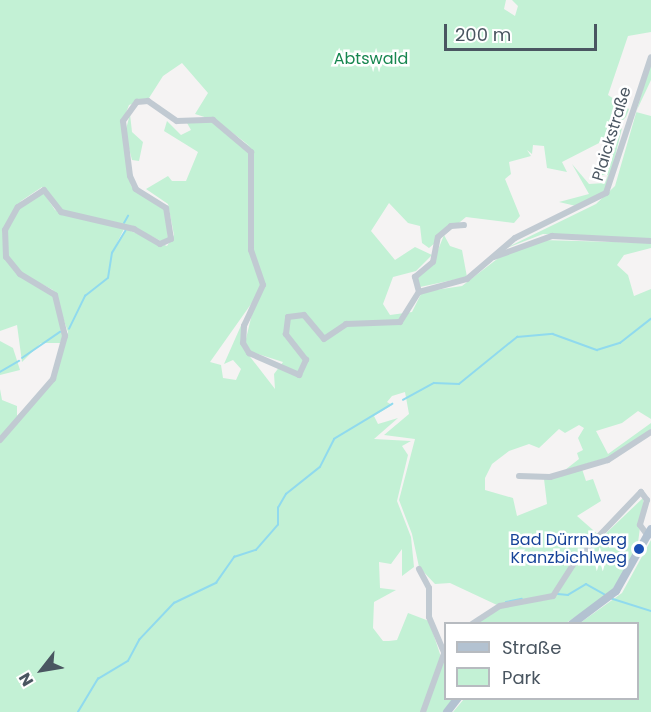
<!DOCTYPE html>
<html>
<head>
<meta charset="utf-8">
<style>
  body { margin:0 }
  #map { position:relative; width:651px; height:712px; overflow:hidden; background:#f5f3f3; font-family:Poppins,sans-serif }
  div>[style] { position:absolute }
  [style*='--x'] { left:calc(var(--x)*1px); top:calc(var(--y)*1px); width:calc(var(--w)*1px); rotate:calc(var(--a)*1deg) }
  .green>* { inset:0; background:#c3f1d5 }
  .stream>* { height:1.5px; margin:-0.75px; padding:0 0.75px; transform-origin:0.75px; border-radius:0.75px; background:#90daee }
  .minor>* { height:6px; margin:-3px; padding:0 3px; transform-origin:3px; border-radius:3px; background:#c1cad2 }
  .major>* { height:8px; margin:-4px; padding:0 4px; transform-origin:4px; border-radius:4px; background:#b3c2d1 }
  .dots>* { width:16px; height:16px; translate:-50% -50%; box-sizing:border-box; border:3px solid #fff; border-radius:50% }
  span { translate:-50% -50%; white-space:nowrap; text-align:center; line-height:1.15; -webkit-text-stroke:5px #fff; paint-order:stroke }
  .park-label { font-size:16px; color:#17864f }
  .street-label { font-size:16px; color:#4a5661 }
  .transit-label { font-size:16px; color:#164399 }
  .right { translate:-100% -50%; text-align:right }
  .legend { position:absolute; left:444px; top:622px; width:195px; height:78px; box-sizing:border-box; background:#fff; border:2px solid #b7bbc0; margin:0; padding:8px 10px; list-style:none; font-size:18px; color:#4a5661 }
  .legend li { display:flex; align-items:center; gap:12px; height:30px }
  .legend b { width:30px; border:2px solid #b7bbc0 }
  .north { position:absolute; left:12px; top:640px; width:60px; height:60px; -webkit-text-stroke:4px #fff; paint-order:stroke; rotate:239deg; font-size:16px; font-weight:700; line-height:24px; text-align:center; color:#4a5661 }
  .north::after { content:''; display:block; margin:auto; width:21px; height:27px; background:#4a5661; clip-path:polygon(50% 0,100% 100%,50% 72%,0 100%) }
  .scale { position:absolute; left:444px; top:24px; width:153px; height:27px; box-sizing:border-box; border:3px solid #4a5661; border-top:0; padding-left:8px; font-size:18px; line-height:21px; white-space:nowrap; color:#4a5661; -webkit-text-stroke:4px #fff; paint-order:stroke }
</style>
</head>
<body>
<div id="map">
  <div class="green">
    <div style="clip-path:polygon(evenodd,0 0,506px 0,504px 9px,515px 16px,518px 6px,512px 0,651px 0,651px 32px,628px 36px,608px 95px,629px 109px,626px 117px,601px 142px,562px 162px,567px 172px,547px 168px,544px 146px,533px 145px,532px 154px,527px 150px,531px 156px,509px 162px,511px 174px,505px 179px,520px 216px,514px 223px,466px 217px,429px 248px,422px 243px,420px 226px,408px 223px,389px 203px,371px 231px,395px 260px,415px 247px,432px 255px,416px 271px,393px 277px,383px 304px,390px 315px,412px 312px,422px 292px,462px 286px,501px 256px,541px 240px,651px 243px,651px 248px,624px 255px,617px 265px,628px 275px,634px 296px,651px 289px,651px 419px,638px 411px,622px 423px,596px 431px,608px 454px,651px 423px,651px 429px,613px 456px,565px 470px,579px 459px,577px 453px,583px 450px,578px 438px,584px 428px,579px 425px,565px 433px,559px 429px,539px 448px,529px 444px,509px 451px,492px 464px,485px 478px,485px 490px,513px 498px,517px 516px,547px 504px,544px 479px,582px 469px,586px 481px,593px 479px,601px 501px,577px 516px,601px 537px,578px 560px,644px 497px,636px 558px,607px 596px,566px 623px,474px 623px,501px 607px,551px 599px,497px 605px,450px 583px,435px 584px,419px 567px,412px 534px,399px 500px,415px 439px,384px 435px,409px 414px,405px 392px,392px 396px,387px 402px,392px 405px,374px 416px,378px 424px,398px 418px,374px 439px,411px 441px,402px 446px,408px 455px,397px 501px,411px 537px,414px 567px,402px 576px,402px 549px,391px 564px,379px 562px,380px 588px,396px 590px,374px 602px,373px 628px,383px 641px,389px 641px,397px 640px,408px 613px,429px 621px,441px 657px,421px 712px,0 712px,0 389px,2px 400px,17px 406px,17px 416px,56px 376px,68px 332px,53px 290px,21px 273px,8px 256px,6px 232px,15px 212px,43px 192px,55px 210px,124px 229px,114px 249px,126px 229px,167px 246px,174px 235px,168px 204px,146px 189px,168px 176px,172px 181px,186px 181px,198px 152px,164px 131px,167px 121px,181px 135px,191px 130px,187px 123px,210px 120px,251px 147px,217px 121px,195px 114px,208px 93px,182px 63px,163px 76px,149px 98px,129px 105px,122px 123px,131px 186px,165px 209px,168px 238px,161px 241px,135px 228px,61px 210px,42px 187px,21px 201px,4px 227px,4px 257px,17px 274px,53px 294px,64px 335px,60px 343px,41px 343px,22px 362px,17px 325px,0 331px,0 0,256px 297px,245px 343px,252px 352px,283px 362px,274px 374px,275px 389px,241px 345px,243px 321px,224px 364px,233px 360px,241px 369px,236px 380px,223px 378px,221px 365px,210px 362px,256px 297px)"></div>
    <div style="clip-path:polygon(651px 61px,651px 80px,636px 112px,651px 116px,651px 239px,543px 234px,504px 249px,596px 204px,615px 186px)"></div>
    <div style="clip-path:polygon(130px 114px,132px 132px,143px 142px,139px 161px,132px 160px,125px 133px)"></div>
    <div style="clip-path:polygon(622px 128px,607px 190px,576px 206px,559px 202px,589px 194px,572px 164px,589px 184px,605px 183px,608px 175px,601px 175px,611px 154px,606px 142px)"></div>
    <div style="clip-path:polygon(444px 235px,450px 246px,462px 250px,467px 277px,420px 287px,417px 276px,432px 265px)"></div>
    <div style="clip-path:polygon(0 341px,13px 348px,20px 370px,0 375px)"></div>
    <div style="clip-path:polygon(651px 540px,651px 712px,453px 712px,464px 699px,638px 698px,638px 624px,580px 623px,622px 593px)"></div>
    <div style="clip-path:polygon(445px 653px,446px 698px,455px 699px,444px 712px,424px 712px)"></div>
  </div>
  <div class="stream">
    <div style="--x:124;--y:223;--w:8;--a:-60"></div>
    <div style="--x:69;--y:329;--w:37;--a:-64"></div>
    <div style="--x:85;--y:296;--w:29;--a:-38"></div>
    <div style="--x:108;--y:278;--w:25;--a:-81"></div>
    <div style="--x:112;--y:253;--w:26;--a:-59"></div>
    <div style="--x:22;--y:358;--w:46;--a:-34.4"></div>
    <div style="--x:0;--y:372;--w:22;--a:-30"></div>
    <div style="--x:403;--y:400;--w:35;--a:-29"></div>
    <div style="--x:434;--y:383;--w:25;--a:2"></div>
    <div style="--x:459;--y:384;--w:75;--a:-39"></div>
    <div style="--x:517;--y:337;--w:36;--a:-5"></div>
    <div style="--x:553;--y:334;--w:47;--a:20"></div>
    <div style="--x:597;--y:350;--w:24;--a:-17"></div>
    <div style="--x:620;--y:343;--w:39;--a:-38"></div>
    <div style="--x:558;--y:594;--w:10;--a:6"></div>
    <div style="--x:568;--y:595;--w:21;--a:-31"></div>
    <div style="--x:586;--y:584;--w:23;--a:29"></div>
    <div style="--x:610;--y:598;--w:43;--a:17.6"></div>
    <div style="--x:506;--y:602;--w:16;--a:-11"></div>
    <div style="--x:78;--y:712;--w:39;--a:-59"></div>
    <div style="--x:98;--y:679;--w:35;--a:-31"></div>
    <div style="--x:128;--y:661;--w:24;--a:-62"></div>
    <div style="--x:139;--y:640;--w:51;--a:-46.6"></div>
    <div style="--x:174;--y:603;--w:47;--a:-25.5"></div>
    <div style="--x:216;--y:583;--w:32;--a:-55"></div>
    <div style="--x:234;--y:557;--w:23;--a:-18"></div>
    <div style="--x:256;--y:550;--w:33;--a:-49"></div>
    <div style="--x:278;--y:525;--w:17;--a:-90"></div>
    <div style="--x:278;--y:508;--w:16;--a:-60"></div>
    <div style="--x:286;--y:494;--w:43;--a:-38.5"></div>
    <div style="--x:320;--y:467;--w:31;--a:-63"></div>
    <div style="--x:334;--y:439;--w:68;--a:-31.1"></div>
  </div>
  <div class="minor">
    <div style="--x:494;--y:257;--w:62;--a:-19.9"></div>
    <div style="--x:552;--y:236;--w:99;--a:2.9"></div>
    <div style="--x:419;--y:292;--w:50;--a:-15.2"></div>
    <div style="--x:467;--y:279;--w:63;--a:-40.5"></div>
    <div style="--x:515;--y:238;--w:102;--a:-26.3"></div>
    <div style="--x:606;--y:193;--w:143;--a:-71.7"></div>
    <div style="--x:419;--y:292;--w:16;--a:-105"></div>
    <div style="--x:415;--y:277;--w:23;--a:-40"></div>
    <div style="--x:433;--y:262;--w:25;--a:-79"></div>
    <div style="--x:438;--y:237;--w:17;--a:-40"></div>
    <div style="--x:451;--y:226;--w:13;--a:-4"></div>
    <div style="--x:0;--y:440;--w:81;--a:-49"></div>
    <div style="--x:53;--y:379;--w:45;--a:-74.4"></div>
    <div style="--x:65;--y:336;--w:42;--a:-103.7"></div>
    <div style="--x:55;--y:295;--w:41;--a:-149"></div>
    <div style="--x:20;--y:274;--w:22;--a:-129"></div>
    <div style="--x:6;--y:257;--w:27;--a:-92"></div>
    <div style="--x:5;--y:230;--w:26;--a:-61"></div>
    <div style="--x:18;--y:207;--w:31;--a:-33"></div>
    <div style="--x:44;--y:190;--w:28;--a:52"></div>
    <div style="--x:61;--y:212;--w:75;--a:13.1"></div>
    <div style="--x:134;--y:229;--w:30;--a:30"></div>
    <div style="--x:160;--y:244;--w:12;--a:-24"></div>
    <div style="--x:171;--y:239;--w:31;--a:-99"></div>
    <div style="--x:166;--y:208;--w:36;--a:-148"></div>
    <div style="--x:136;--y:189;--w:14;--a:-115"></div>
    <div style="--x:130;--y:176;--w:55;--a:-97.3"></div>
    <div style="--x:123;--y:121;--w:24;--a:-54"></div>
    <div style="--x:137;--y:102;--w:11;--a:-5"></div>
    <div style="--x:148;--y:101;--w:35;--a:35"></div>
    <div style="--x:177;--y:121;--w:36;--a:-2"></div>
    <div style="--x:213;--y:120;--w:50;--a:40.1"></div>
    <div style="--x:251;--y:152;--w:98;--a:90"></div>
    <div style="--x:251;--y:250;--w:37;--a:71"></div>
    <div style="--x:263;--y:285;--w:45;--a:114.9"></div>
    <div style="--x:244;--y:326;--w:17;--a:93"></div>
    <div style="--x:243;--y:343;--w:12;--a:59"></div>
    <div style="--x:249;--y:353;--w:55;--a:23.7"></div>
    <div style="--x:299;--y:375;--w:17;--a:-65"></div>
    <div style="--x:306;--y:360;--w:33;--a:-128"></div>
    <div style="--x:286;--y:334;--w:17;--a:-83"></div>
    <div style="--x:288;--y:317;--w:16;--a:-7"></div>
    <div style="--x:304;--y:315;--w:31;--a:50"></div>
    <div style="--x:324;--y:339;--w:27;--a:-34"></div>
    <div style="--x:346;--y:324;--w:54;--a:-2.1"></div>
    <div style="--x:400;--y:322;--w:36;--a:-58"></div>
    <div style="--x:519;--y:476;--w:31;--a:2"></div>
    <div style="--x:550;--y:477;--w:60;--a:-16.3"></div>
    <div style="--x:608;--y:460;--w:51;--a:-33.1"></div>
    <div style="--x:419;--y:569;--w:21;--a:62"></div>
    <div style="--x:429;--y:588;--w:29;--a:90"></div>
    <div style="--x:429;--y:617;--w:39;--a:67"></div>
    <div style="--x:472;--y:624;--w:33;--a:-33"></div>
    <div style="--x:500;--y:606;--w:54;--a:-10.7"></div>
    <div style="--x:553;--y:596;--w:43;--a:-57.4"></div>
    <div style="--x:576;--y:560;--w:94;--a:-46.3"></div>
    <div style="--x:641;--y:492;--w:10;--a:53"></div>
    <div style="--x:647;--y:500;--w:26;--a:106"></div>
    <div style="--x:640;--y:525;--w:14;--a:54"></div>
    <div style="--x:423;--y:712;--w:65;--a:-70.2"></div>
  </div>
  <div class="major">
    <div style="--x:572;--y:624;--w:55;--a:-36.9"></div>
    <div style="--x:616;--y:591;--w:71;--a:-60.6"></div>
    <div style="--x:447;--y:712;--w:18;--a:-52"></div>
  </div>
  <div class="dots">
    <div style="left:639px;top:549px;background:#1a4fb4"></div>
  </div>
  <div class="park-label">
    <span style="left:371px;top:59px">Abtswald</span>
  </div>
  <div class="street-label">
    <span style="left:612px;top:134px;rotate:-73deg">Plaickstraße</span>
  </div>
  <div class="transit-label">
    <span class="right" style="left:627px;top:549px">Bad Dürrnberg<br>Kranzbichlweg</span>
  </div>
  <ul class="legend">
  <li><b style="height:8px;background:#b3c2d1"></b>Straße</li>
  <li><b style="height:16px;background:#c3f1d5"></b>Park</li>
  </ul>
  <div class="north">N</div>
  <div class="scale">200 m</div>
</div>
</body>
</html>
